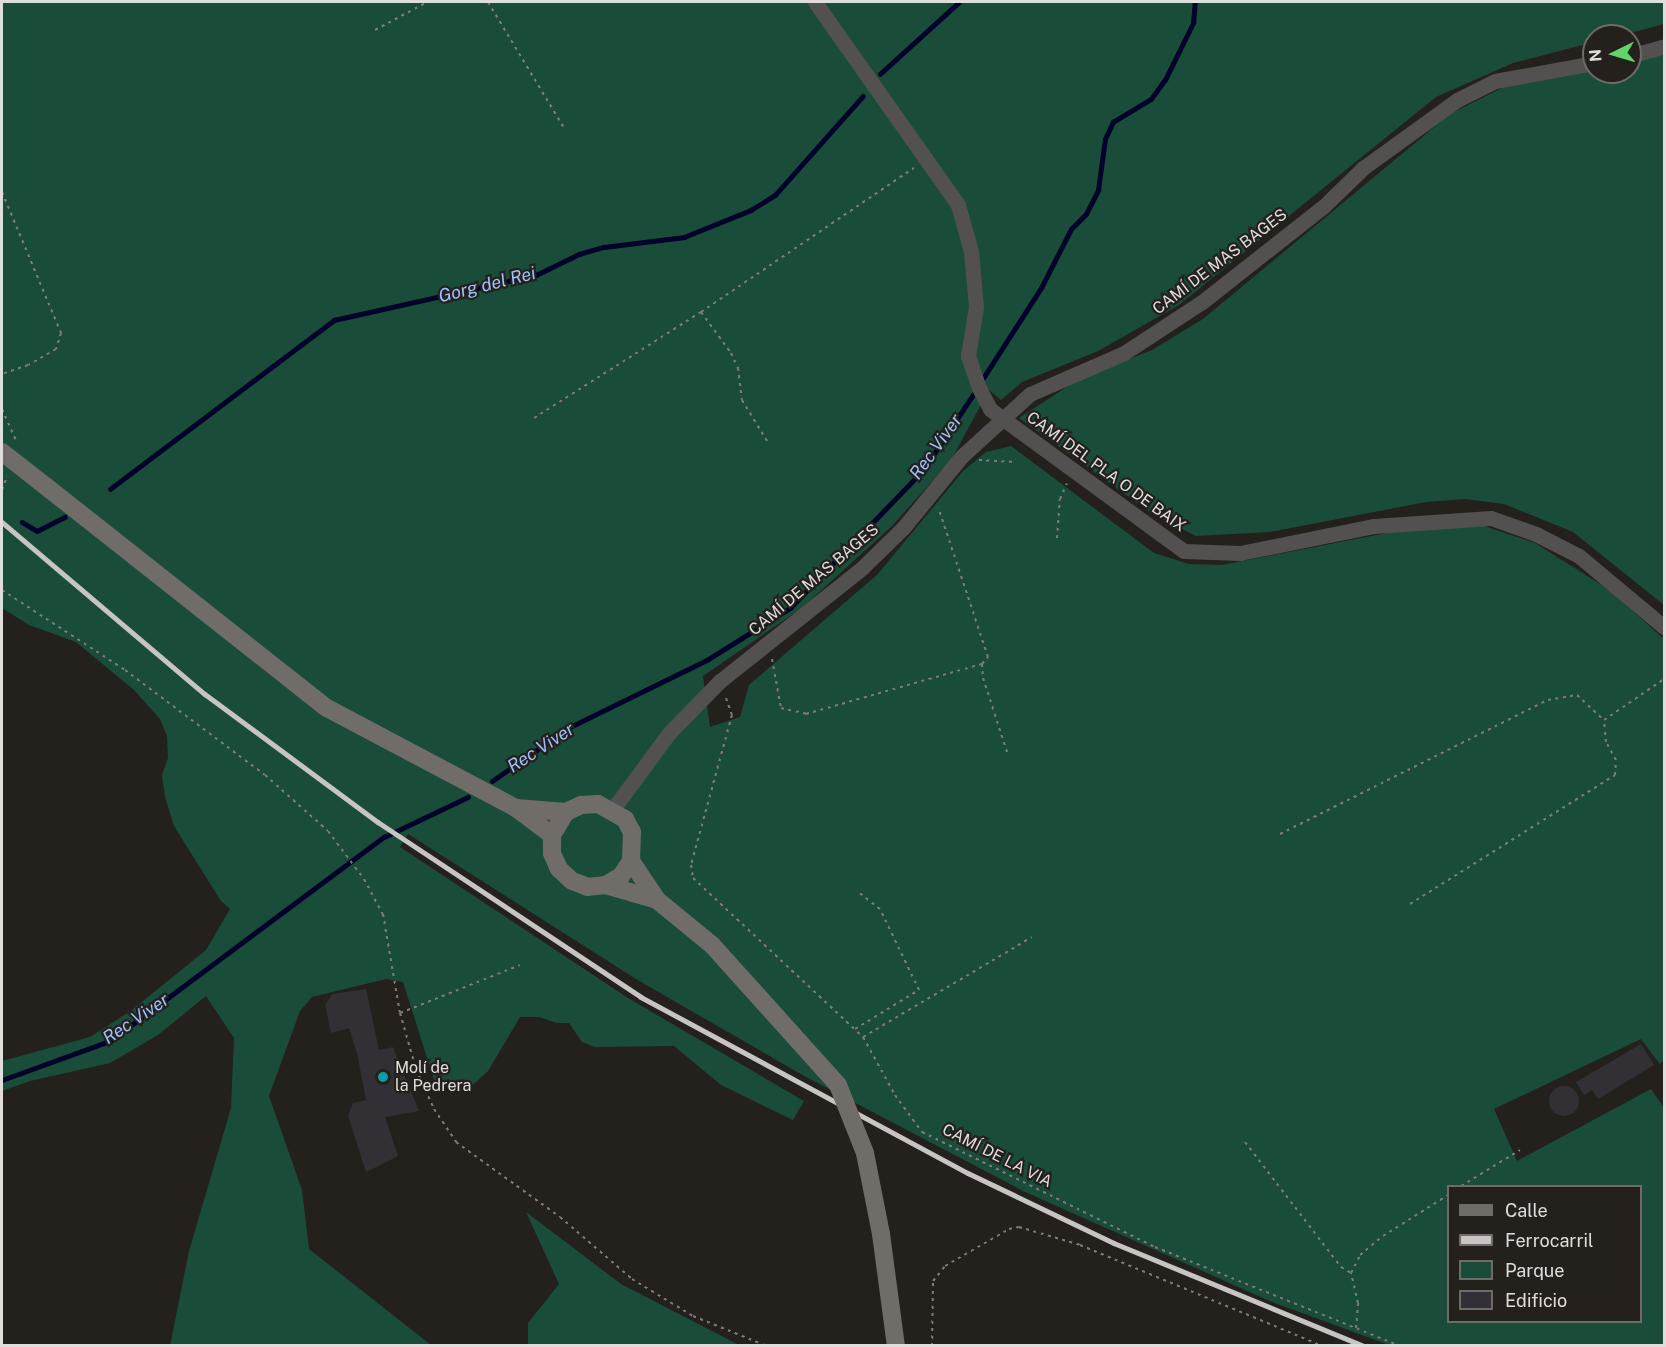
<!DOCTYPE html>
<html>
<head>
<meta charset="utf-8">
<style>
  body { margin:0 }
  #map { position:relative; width:1666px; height:1347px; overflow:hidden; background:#24201c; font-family:"Public Sans",sans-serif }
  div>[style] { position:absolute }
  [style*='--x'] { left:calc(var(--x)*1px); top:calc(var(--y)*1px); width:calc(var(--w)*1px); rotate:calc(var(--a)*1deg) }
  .green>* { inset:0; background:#1a4d39 }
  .stream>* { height:4.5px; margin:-2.25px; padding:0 2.25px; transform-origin:2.25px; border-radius:2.25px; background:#00022c }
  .building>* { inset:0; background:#323035 }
  .round { border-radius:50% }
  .path>* { height:2px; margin-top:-1px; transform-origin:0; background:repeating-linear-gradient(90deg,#7f7b78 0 3px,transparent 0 7.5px) }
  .street>* { height:15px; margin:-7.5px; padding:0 7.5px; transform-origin:7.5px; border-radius:7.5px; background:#53514f }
  .secondary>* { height:18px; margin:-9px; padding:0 9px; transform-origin:9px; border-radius:9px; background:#706d69 }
  .rail>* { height:4.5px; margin:-2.25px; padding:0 2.25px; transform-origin:2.25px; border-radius:2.25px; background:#c7c4c1 }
  .secondary-bridge>* { height:18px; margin:-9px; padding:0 9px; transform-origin:9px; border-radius:9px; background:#706d69 }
  .dots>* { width:16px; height:16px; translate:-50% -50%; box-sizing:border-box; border:3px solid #24201c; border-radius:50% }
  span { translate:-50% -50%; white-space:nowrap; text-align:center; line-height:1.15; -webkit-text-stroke:4.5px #24201c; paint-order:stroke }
  .street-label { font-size:16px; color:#e0ddda }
  .poi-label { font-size:16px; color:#e0ddda }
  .left { translate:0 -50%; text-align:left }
  .water-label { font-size:18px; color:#9fc1fe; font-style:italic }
  .frame { position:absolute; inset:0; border:3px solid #e0ddda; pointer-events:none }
  .legend { position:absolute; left:1447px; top:1185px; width:195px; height:138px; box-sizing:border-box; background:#24201c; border:2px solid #6f6c68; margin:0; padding:8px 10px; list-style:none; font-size:18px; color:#e0ddda }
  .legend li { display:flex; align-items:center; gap:12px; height:30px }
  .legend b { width:30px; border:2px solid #6f6c68 }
  .north { position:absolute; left:1582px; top:24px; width:60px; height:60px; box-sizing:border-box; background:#24201c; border:2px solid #6f6c68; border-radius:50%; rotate:265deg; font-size:16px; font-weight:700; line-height:24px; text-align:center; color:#e0ddda }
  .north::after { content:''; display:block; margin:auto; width:21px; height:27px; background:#60d56b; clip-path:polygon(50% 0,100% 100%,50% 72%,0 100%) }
</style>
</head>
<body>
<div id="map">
  <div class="green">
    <div style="clip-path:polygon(evenodd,2px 2px,1664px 2px,1664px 24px,1619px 36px,1594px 36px,1594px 42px,1513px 63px,1436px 97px,1179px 305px,1098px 351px,1022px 382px,1001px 400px,989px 390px,951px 460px,892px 526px,803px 607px,703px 676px,710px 727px,740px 717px,749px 685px,878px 574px,963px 471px,986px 452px,1011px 446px,1154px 553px,1189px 564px,1222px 565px,1402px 530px,1481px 525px,1535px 543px,1608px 589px,1664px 639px,1664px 1060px,1660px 1064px,1641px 1039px,1494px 1109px,1517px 1161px,1651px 1089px,1664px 1108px,1664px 1345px,1389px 1345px,1272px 1302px,1023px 1191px,806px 1077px,636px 979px,408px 834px,400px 847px,628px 998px,804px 1101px,793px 1120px,721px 1085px,674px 1046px,595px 1047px,582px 1042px,569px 1023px,557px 1023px,539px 1017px,520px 1017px,488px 1071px,465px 1092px,435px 1083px,403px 982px,386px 979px,312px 997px,300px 1011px,269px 1096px,302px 1190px,309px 1249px,431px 1345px,170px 1346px,189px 1251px,231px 1108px,234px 1038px,206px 996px,158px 1035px,110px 1063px,30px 1081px,2px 1091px,2px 1061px,90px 1037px,132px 1010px,206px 950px,230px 909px,221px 901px,174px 826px,165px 797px,162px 775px,168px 758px,167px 736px,160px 719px,134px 690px,76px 642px,29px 625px,2px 608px,2px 2px,1448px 1186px,1640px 1186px,1640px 1322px,1448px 1322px,1448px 1186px)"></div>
    <div style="clip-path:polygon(1664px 51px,1664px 605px,1573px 532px,1504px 504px,1465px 499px,1426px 502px,1270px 532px,1196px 536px,1151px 513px,1019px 418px,1079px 379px,1152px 350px,1203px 319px,1450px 114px,1508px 85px,1594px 70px,1630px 72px,1630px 60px)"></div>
    <div style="clip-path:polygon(526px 1212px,621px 1284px,739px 1345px,528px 1345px,528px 1323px,559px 1284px)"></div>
  </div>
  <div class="stream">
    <div style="--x:880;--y:74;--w:107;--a:-42.3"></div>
    <div style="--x:980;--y:383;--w:113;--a:-57.3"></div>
    <div style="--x:1041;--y:288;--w:66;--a:-63"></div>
    <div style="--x:1071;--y:229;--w:21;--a:-45"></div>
    <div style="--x:1086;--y:214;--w:27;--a:-63"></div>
    <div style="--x:1098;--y:190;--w:51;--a:-82.2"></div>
    <div style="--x:1105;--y:139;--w:19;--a:-65"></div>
    <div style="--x:1113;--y:122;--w:44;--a:-31.2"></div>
    <div style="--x:1151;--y:99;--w:24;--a:-54"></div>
    <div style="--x:1165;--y:80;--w:64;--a:-63.8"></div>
    <div style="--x:1193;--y:23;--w:21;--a:-85"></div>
    <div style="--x:110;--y:489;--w:281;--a:-37"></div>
    <div style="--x:334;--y:320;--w:207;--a:-12.6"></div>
    <div style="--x:536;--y:275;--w:48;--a:-26"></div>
    <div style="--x:579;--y:254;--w:26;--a:-16"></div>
    <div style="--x:604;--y:247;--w:81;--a:-7.1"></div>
    <div style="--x:684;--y:237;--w:72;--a:-21.9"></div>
    <div style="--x:751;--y:210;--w:28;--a:-32"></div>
    <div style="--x:775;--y:195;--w:132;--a:-48.4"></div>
    <div style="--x:22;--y:522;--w:17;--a:31"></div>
    <div style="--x:37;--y:531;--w:31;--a:-27"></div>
    <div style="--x:492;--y:781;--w:95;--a:-34.7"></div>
    <div style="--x:570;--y:727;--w:153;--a:-26.1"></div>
    <div style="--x:707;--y:660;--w:98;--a:-32.1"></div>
    <div style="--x:790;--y:608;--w:193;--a:-46"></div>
    <div style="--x:924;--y:469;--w:95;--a:-56.6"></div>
    <div style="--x:2;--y:1080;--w:115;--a:-19.9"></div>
    <div style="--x:110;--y:1041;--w:342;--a:-36.7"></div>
    <div style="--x:384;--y:837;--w:93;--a:-25.5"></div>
  </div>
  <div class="building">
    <div style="clip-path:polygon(366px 989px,379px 1050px,393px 1047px,419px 1111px,385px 1117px,398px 1156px,366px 1172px,348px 1116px,353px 1103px,366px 1100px,357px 1053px,349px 1028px,331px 1033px,325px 1005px,332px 994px)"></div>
    <div style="clip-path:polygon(1641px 1044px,1654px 1065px,1598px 1099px,1592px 1090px,1584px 1095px,1576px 1082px)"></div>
    <div class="round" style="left:1549px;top:1086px;width:30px;height:30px"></div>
  </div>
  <div class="path">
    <div style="--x:488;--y:2;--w:147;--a:58.9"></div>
    <div style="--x:375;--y:30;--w:59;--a:-28.3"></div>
    <div style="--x:2;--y:192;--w:153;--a:67.3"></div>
    <div style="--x:61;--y:333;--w:17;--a:107"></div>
    <div style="--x:56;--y:349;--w:32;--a:150"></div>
    <div style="--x:28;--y:365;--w:28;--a:161"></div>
    <div style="--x:701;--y:312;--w:51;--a:53.8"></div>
    <div style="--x:731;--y:353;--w:17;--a:65"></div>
    <div style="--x:738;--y:368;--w:32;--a:83"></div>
    <div style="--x:742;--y:400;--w:48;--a:58.6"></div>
    <div style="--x:2;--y:409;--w:36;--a:66"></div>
    <div style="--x:534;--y:418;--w:198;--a:-32.4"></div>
    <div style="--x:701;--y:312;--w:257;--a:-34.1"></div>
    <div style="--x:979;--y:460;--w:36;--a:3"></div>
    <div style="--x:2;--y:490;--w:15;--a:-70"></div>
    <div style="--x:1057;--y:538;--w:39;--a:-86"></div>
    <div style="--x:1060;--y:499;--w:17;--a:-66"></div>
    <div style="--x:2;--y:590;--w:147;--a:33"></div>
    <div style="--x:125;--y:670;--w:175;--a:36.9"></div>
    <div style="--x:265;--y:775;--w:84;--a:41.6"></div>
    <div style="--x:328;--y:831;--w:60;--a:53.1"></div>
    <div style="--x:364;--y:879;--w:40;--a:62"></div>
    <div style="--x:383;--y:914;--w:100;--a:80.3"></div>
    <div style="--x:400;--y:1013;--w:58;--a:74.1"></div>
    <div style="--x:416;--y:1069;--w:44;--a:65.8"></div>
    <div style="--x:434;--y:1109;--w:40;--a:56"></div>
    <div style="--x:456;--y:1142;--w:128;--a:35.8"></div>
    <div style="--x:560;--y:1217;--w:95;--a:40.7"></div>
    <div style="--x:632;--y:1279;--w:71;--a:31.2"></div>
    <div style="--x:693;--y:1316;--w:80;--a:22.1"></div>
    <div style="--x:772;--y:659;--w:50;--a:79.6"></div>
    <div style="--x:781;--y:708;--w:26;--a:13"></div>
    <div style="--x:806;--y:714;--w:183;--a:-15.9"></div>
    <div style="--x:982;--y:664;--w:9;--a:-49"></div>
    <div style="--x:988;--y:657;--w:158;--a:-108.4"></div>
    <div style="--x:982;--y:664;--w:14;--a:86"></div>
    <div style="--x:983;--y:678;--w:81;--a:72"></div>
    <div style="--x:726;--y:698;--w:18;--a:71"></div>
    <div style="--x:732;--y:715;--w:156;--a:105.3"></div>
    <div style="--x:691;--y:865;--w:13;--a:81"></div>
    <div style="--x:693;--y:878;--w:233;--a:43.1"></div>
    <div style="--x:863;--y:1037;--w:66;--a:61.1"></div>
    <div style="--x:895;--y:1095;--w:46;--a:53.9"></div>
    <div style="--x:922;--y:1132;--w:260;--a:26.3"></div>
    <div style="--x:1155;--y:1247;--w:264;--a:22"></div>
    <div style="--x:1280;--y:834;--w:300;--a:-26.6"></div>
    <div style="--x:1548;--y:700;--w:29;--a:-10"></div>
    <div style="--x:1577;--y:695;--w:37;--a:43"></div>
    <div style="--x:1410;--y:904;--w:242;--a:-32.2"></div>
    <div style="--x:1615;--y:775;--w:15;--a:-86"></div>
    <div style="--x:1616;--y:760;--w:21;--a:-119"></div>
    <div style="--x:1606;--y:742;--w:22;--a:-95"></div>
    <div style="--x:1604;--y:720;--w:73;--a:-34.3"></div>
    <div style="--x:400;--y:1013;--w:129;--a:-21.8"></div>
    <div style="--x:855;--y:1029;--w:75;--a:-31.4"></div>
    <div style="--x:919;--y:990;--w:90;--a:-115.7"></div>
    <div style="--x:880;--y:909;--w:28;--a:-142"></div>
    <div style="--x:863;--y:1037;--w:196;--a:-30.6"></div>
    <div style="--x:1245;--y:1142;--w:158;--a:52.5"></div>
    <div style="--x:1341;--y:1267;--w:12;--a:31"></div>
    <div style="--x:1461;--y:1186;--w:69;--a:-31.4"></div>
    <div style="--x:1356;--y:1328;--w:25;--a:-85"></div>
    <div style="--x:1358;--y:1303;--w:31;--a:-103"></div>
    <div style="--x:1351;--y:1273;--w:20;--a:-63"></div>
    <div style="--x:1360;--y:1255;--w:30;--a:-40"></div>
    <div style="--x:1383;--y:1236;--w:77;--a:-32.2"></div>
    <div style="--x:932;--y:1346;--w:65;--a:-89.1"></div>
    <div style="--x:933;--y:1281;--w:19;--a:-51"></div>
    <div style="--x:945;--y:1266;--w:74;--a:-30"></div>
    <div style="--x:1009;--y:1229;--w:10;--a:-11"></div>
    <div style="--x:1019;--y:1227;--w:64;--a:16.4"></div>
    <div style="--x:1080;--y:1245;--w:263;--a:22.6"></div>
  </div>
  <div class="street">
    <div style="--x:815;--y:2;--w:248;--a:54.8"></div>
    <div style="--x:958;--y:205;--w:48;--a:74.2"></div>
    <div style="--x:971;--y:251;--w:56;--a:84.9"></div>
    <div style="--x:976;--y:307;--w:50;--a:99.3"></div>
    <div style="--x:968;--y:356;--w:34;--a:71"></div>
    <div style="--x:979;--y:388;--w:24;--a:62"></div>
    <div style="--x:990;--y:409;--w:15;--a:37"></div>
    <div style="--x:1002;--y:418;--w:225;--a:36.2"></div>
    <div style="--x:1184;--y:551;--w:56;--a:2"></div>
    <div style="--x:1240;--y:553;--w:137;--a:-11.4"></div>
    <div style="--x:1374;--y:526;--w:117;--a:-3.9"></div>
    <div style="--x:1491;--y:518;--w:48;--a:19.6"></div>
    <div style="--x:1536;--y:534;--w:48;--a:27.1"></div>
    <div style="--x:1579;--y:556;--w:111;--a:39.9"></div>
    <div style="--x:1630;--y:56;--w:35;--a:-16"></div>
    <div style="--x:613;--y:809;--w:94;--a:-53.6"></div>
    <div style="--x:669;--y:733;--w:73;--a:-45.6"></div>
    <div style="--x:720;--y:681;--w:181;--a:-38.5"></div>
    <div style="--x:862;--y:568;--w:57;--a:-44.3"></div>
    <div style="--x:903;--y:528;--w:93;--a:-50.7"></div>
    <div style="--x:962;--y:456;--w:92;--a:-42.4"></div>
    <div style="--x:1030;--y:394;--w:103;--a:-23.6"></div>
    <div style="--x:1124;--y:353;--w:93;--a:-33.2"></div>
    <div style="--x:1202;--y:302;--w:155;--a:-38.2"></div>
    <div style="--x:1324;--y:206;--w:54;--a:-44.3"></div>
    <div style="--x:1363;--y:168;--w:116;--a:-35.9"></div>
    <div style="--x:1457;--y:100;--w:42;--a:-26.6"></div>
    <div style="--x:1495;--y:81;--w:101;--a:-10.3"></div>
  </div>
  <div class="secondary">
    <div style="--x:62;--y:499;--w:337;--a:38.3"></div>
    <div style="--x:327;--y:708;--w:214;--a:27.9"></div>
    <div style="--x:516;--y:808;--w:45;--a:36.9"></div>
    <div style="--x:516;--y:808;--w:50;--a:4.6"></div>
    <div style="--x:631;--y:861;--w:18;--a:124"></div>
    <div style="--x:621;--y:876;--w:17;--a:149"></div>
    <div style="--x:606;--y:885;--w:18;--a:174"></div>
    <div style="--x:588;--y:887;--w:17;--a:-159"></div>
    <div style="--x:572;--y:881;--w:18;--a:-137"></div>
    <div style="--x:559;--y:869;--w:17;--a:-114"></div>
    <div style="--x:552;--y:853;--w:18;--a:-90"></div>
    <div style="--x:552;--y:835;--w:27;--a:-59"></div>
    <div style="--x:566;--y:812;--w:17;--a:-25"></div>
    <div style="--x:581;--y:805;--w:17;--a:-3"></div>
    <div style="--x:598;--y:804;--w:31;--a:29"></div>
    <div style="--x:625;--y:819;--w:15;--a:62"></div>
    <div style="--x:632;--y:832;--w:29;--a:92"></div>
    <div style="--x:631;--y:861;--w:47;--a:56.3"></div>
    <div style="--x:657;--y:900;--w:71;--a:39.3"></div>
    <div style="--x:712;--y:945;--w:188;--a:48"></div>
    <div style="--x:606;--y:885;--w:53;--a:16.4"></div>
    <div style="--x:865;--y:1153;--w:83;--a:78.8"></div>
    <div style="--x:881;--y:1234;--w:113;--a:82.4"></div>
  </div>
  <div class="rail">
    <div style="--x:2;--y:522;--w:266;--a:40.3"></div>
    <div style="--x:205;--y:694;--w:215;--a:36.5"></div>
    <div style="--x:378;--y:822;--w:316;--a:33.6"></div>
    <div style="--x:641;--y:997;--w:371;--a:28.3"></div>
    <div style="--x:968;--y:1173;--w:162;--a:25.6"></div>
    <div style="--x:1114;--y:1243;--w:270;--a:22.4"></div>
  </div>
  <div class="secondary-bridge">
    <div style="--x:2;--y:452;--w:76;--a:38.1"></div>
    <div style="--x:838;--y:1085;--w:73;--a:68.3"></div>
  </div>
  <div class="dots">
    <div style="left:383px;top:1077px;background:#0f9aa8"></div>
  </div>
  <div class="street-label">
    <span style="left:1220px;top:262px;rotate:-37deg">CAMÍ DE MAS BAGES</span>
    <span style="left:1106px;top:472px;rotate:36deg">CAMÍ DEL PLA O DE BAIX</span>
    <span style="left:814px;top:580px;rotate:-40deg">CAMÍ DE MAS BAGES</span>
    <span style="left:997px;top:1156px;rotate:27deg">CAMÍ DE LA VIA</span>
  </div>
  <div class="poi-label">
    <span class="left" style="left:395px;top:1077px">Molí de<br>la Pedrera</span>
  </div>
  <div class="water-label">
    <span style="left:487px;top:285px;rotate:-14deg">Gorg del Rei</span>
    <span style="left:936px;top:447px;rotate:-54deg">Rec Viver</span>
    <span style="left:541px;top:748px;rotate:-33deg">Rec Viver</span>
    <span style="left:136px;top:1019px;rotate:-34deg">Rec Viver</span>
  </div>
  <div class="frame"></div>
  <ul class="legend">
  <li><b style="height:8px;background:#706d69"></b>Calle</li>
  <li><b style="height:8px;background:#c7c4c1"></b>Ferrocarril</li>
  <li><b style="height:16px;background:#1a4d39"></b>Parque</li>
  <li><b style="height:16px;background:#323035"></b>Edificio</li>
  </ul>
  <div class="north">N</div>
</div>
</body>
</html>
